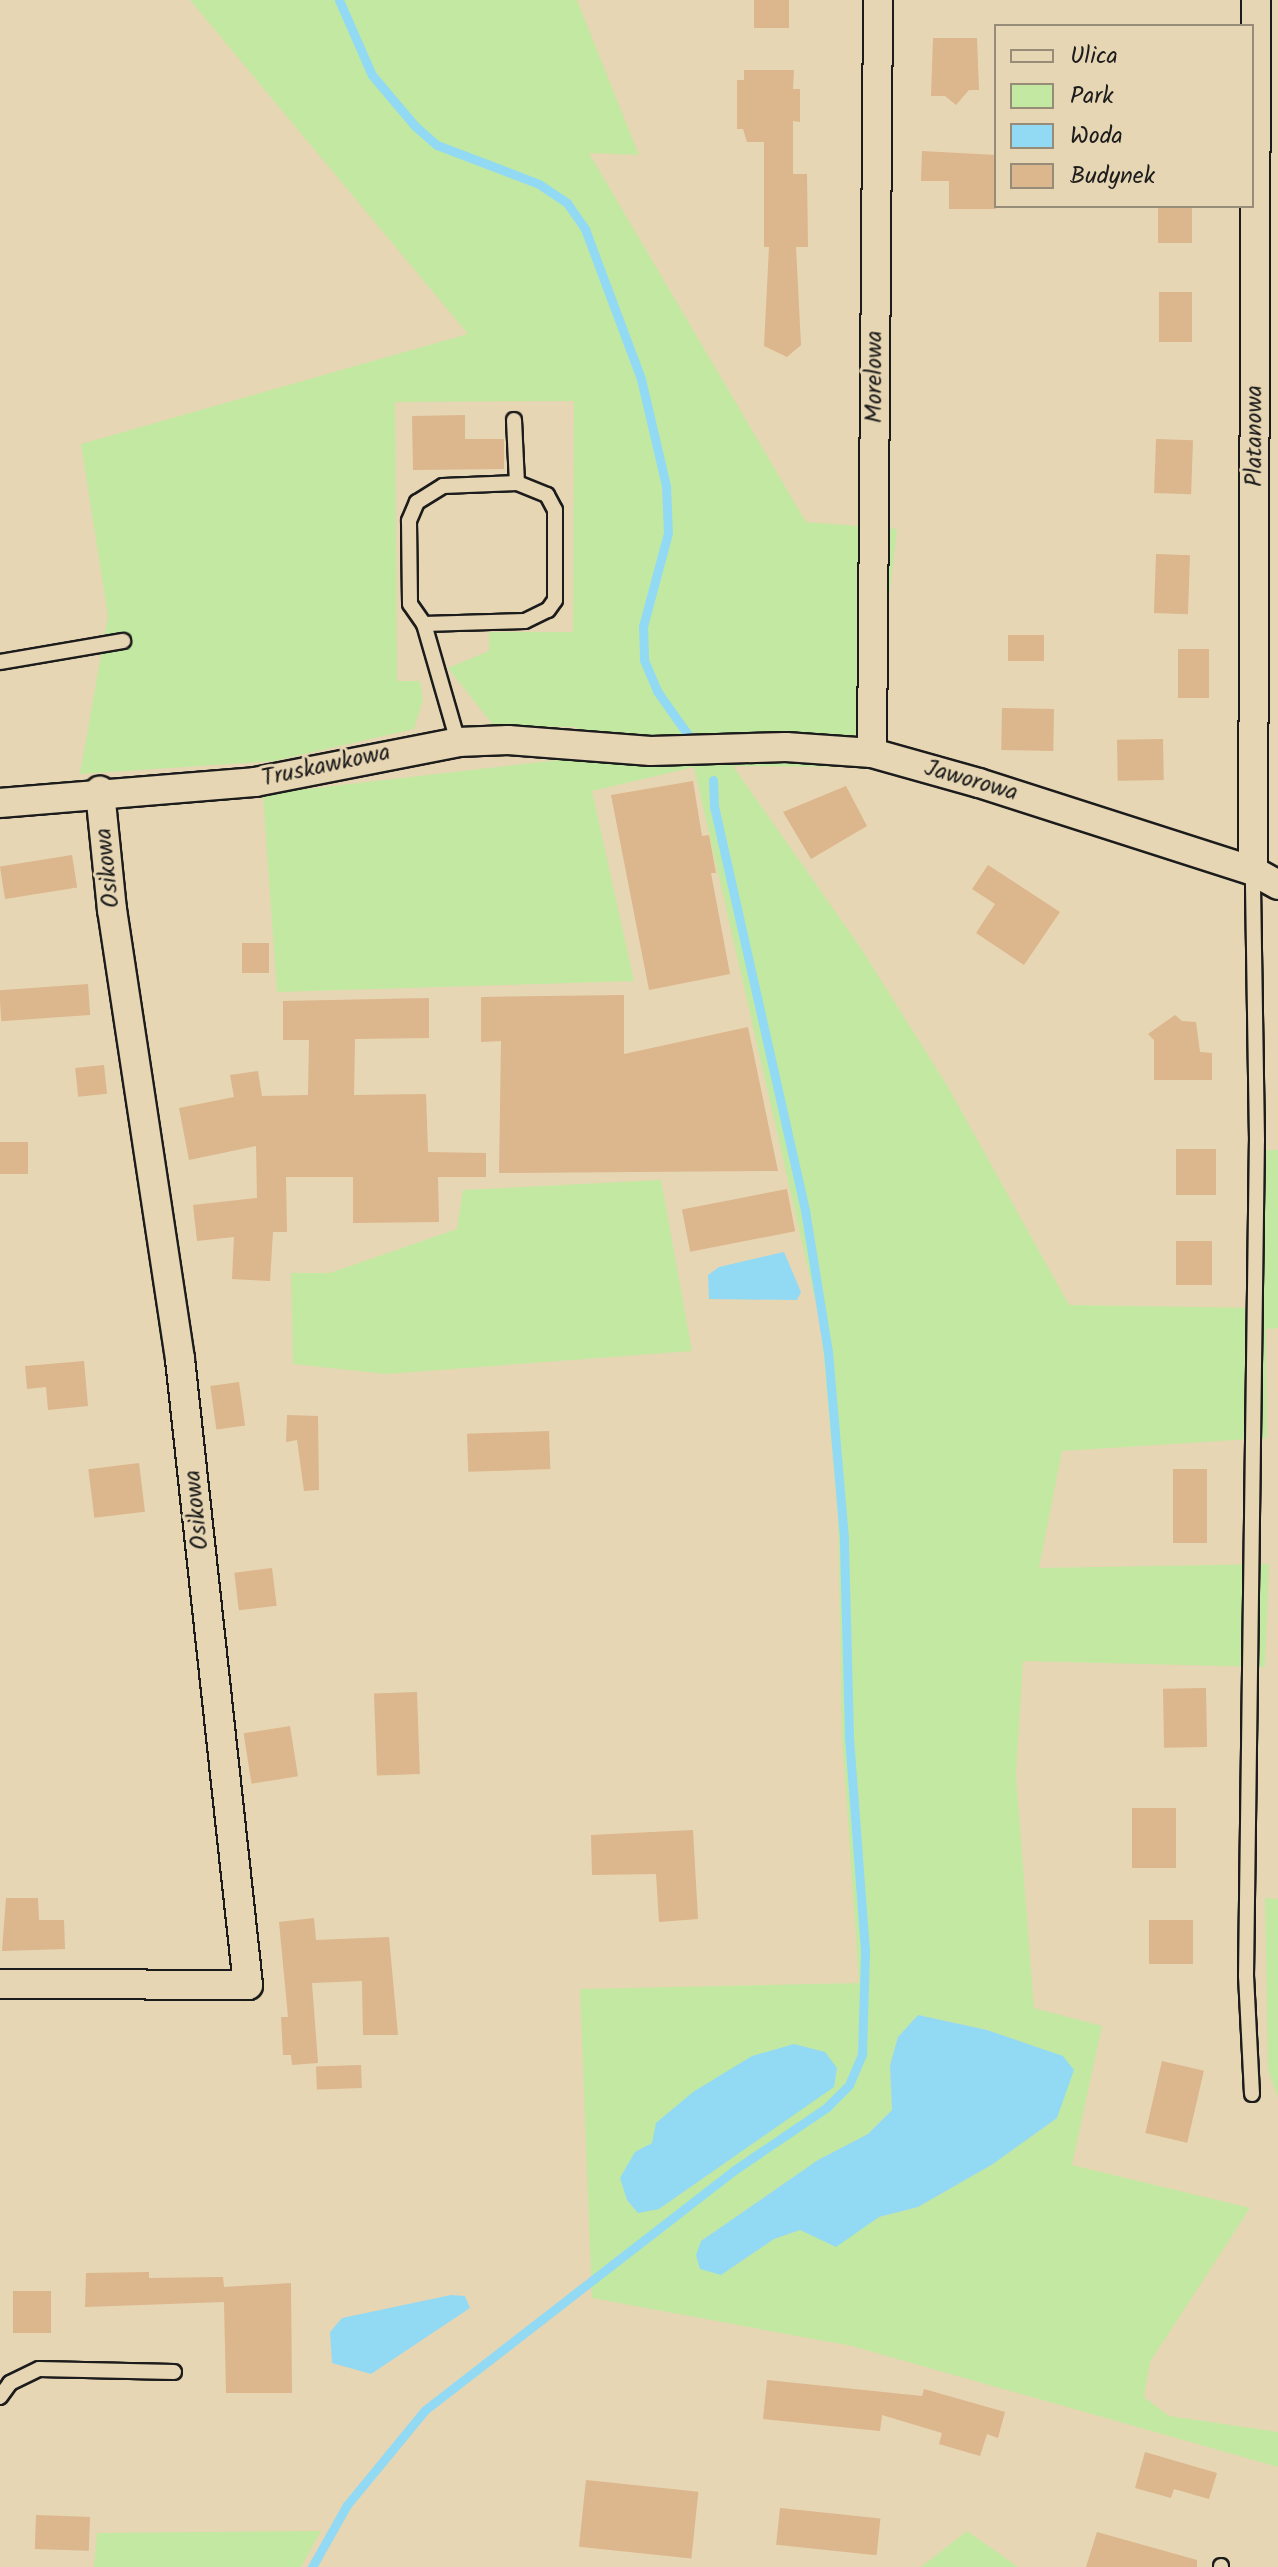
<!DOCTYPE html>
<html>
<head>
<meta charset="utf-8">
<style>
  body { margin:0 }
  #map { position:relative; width:1278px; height:2567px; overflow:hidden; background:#e7d6b3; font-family:Kalam,sans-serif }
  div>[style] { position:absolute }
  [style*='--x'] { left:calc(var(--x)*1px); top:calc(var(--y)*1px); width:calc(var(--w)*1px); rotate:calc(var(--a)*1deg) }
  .green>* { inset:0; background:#c3e8a2 }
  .water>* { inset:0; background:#92daf4 }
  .stream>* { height:9px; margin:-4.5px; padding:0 4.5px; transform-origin:4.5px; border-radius:4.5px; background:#92daf4 }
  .building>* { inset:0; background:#dcb68d; transform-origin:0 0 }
  .roads { filter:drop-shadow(2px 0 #1c1c1c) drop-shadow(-2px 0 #1c1c1c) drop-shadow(0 2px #1c1c1c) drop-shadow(0 -2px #1c1c1c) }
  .lane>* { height:14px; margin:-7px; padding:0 7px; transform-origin:7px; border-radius:7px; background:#e7d6b3 }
  .street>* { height:28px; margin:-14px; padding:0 14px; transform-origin:14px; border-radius:14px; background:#e7d6b3 }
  span { translate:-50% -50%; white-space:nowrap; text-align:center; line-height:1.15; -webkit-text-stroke:6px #e7d6b3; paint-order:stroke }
  .street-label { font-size:24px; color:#1c1c1c }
  .legend { position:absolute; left:994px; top:24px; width:260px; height:184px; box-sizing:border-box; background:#e7d6b3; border:2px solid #968c77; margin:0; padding:10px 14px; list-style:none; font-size:24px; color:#1c1c1c }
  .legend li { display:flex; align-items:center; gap:16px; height:40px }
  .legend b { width:40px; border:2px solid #968c77 }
</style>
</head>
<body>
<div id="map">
  <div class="green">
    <div style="clip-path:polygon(evenodd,190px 0,577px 0,639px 155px,589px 153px,806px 522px,897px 529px,880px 677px,857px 767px,733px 766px,860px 947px,948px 1087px,1069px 1305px,1264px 1308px,1265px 1150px,1278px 1150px,1278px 1328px,1266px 1329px,1267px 1438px,1062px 1451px,1039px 1568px,1269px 1564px,1265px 1667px,1023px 1661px,1016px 1775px,1034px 2008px,1102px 2026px,1072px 2165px,1250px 2208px,1150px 2362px,1144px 2397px,1169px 2416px,1278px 2432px,1278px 2467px,852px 2346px,592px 2298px,580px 1989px,859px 1983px,842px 1735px,838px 1517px,821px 1326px,694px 767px,592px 791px,634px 981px,277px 992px,263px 794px,584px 757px,577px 727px,494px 726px,448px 668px,489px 651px,489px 632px,573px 632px,574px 401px,395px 402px,397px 681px,420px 681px,423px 700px,414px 729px,274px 761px,80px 774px,108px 616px,81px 444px,468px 334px,190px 0,918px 2015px,987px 2030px,1062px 2056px,1057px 2118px,993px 2164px,918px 2207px,879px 2217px,836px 2246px,800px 2230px,774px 2239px,721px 2275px,701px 2241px,818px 2160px,868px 2134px,892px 2110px,890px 2065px,898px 2037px,918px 2015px,190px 0,837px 2068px,833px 2087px,659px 2209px,652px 2144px,837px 2068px)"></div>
    <div style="clip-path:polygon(661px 1180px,692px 1351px,386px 1374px,293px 1364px,291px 1273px,330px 1273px,457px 1229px,463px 1190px)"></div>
    <div style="clip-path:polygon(1265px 1898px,1278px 1899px,1278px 2098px,1268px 2070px)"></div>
    <div style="clip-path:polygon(321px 2531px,301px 2567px,94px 2567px,97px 2533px)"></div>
    <div style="clip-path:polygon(967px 2531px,1018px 2567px,921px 2567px)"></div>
  </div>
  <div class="water">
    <div style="clip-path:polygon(784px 1252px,801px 1292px,797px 1300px,709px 1299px,708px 1275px,719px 1267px)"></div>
    <div style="clip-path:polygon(918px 2015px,987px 2030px,1063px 2056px,1074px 2070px,1057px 2118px,993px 2164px,918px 2207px,879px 2217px,836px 2247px,800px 2230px,774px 2239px,721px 2275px,700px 2269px,696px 2255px,701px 2241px,818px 2160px,868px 2134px,892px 2110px,890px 2065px,898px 2037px)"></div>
    <div style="clip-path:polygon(794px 2044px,825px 2052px,837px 2068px,834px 2087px,659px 2209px,638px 2213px,627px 2200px,620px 2178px,635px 2152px,652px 2143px,656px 2123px,693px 2092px,752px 2056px)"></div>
    <div style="clip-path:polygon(451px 2295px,465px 2296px,470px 2308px,371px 2374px,332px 2363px,330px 2332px,342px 2318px)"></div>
  </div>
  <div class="stream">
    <div style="--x:339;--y:0;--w:82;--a:66.3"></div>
    <div style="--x:372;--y:75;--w:67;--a:49.9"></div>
    <div style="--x:415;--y:126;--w:29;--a:41"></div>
    <div style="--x:437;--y:145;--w:109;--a:20.9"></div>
    <div style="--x:539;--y:184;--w:34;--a:34"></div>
    <div style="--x:567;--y:203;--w:32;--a:55"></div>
    <div style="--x:585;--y:229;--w:160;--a:69.5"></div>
    <div style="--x:641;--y:379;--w:110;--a:76.8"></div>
    <div style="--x:666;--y:486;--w:47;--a:87.6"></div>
    <div style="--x:668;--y:533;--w:96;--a:105"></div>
    <div style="--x:643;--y:626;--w:34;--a:88"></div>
    <div style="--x:644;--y:660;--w:34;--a:67"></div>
    <div style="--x:657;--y:691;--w:54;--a:54.8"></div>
    <div style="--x:312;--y:2567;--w:71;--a:-60.6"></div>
    <div style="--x:347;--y:2505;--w:123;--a:-50.6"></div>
    <div style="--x:425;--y:2410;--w:390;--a:-37.8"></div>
    <div style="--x:733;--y:2171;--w:114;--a:-34.2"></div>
    <div style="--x:827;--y:2107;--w:31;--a:-45"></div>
    <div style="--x:849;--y:2085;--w:34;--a:-67"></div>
    <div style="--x:862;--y:2054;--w:104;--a:-88.3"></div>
    <div style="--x:865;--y:1950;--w:216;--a:-94.3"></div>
    <div style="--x:849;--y:1735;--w:197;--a:-91.5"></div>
    <div style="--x:844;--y:1538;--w:187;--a:-94.9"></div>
    <div style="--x:828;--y:1352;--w:144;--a:-99.2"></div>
    <div style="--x:805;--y:1210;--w:413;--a:-102.7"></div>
    <div style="--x:714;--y:807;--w:27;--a:-92"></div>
  </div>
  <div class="building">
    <div style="left:754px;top:0;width:35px;height:28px"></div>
    <div style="clip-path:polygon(933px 38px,977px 38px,979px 90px,969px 90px,956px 105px,945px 96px,931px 96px)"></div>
    <div style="clip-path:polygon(744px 70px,794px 70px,793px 89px,800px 89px,800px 122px,793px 121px,793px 174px,807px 174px,808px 247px,796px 247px,801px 345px,787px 357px,764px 346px,769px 247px,764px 247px,764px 142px,747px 142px,743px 129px,737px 129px,737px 80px,744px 80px)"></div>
    <div style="clip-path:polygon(922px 151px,996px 155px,996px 209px,949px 209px,949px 181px,921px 181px)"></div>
    <div style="left:1158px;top:206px;width:34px;height:37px"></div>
    <div style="left:1159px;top:292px;width:33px;height:50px"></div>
    <div style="clip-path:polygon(465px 415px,465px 439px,504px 439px,504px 469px,413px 470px,412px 416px)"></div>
    <div style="left:1156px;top:439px;width:37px;height:54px;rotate:2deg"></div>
    <div style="left:1156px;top:554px;width:34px;height:59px;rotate:2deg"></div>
    <div style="left:1008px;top:635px;width:36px;height:26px"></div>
    <div style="left:1178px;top:649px;width:31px;height:49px"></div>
    <div style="left:1002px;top:708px;width:52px;height:42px;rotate:1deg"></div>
    <div style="left:1163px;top:739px;width:41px;height:46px;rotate:89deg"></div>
    <div style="clip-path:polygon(693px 781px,702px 836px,709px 835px,716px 873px,711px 873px,730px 974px,649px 990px,611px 795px)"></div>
    <div style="clip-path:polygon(846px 786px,867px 826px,811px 859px,783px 812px)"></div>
    <div style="left:72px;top:855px;width:33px;height:73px;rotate:81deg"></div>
    <div style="clip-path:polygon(988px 865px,1060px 912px,1024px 965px,976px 933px,995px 904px,972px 889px)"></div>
    <div style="left:242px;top:943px;width:27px;height:30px"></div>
    <div style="left:88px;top:984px;width:31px;height:89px;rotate:86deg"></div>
    <div style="clip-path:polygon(624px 995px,624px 1054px,748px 1027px,778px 1171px,499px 1173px,501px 1041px,481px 1042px,481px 997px)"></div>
    <div style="clip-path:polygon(429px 998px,429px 1038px,355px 1039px,354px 1095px,426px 1094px,428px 1152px,486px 1153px,486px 1177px,438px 1177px,439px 1222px,353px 1223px,353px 1177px,286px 1177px,287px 1232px,273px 1232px,270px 1281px,232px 1279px,234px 1237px,197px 1241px,193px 1205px,257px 1198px,256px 1146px,189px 1160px,179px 1108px,234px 1097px,230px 1075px,258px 1071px,262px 1096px,308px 1095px,309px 1040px,283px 1040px,283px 1001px)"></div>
    <div style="clip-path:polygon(1175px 1015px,1182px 1021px,1196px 1022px,1200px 1052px,1212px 1053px,1212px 1080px,1154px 1080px,1154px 1040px,1148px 1034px)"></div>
    <div style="left:104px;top:1065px;width:29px;height:29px;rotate:84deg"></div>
    <div style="left:0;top:1142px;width:28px;height:32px"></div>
    <div style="left:1176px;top:1149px;width:40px;height:46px"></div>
    <div style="left:787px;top:1189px;width:43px;height:107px;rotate:79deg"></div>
    <div style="left:1176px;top:1241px;width:36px;height:44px"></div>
    <div style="clip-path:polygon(84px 1361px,88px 1406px,48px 1410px,46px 1387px,27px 1389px,25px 1366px)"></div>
    <div style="left:239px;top:1382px;width:44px;height:29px;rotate:82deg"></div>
    <div style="clip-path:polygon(287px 1415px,318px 1416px,319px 1490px,304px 1491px,297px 1440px,286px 1442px)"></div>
    <div style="left:549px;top:1431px;width:38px;height:82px;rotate:88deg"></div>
    <div style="left:139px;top:1463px;width:49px;height:51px;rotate:83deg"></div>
    <div style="left:1173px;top:1469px;width:34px;height:74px"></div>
    <div style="left:272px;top:1568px;width:38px;height:38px;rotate:83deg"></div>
    <div style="left:1206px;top:1688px;width:59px;height:43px;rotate:89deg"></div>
    <div style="left:417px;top:1692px;width:82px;height:43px;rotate:88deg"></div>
    <div style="left:290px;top:1726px;width:51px;height:47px;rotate:81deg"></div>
    <div style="left:1132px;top:1808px;width:44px;height:60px"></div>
    <div style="clip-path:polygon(693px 1830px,698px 1919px,659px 1922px,656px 1874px,592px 1875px,591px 1835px)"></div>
    <div style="clip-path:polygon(6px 1898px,38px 1898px,39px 1920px,64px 1920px,65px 1949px,2px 1951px)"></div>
    <div style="clip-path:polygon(314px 1918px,316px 1940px,389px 1937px,398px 2035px,363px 2035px,362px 1981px,312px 1983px,318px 2063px,292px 2065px,291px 2055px,283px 2055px,281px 2017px,288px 2017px,279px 1922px)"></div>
    <div style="left:1149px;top:1920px;width:44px;height:44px"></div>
    <div style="left:1162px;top:2061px;width:43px;height:74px;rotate:13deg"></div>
    <div style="left:361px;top:2065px;width:23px;height:45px;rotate:88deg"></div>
    <div style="clip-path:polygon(149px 2272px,149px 2278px,223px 2277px,224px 2287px,291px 2283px,292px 2393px,226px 2393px,224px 2302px,85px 2307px,86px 2273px)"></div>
    <div style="left:13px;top:2291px;width:38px;height:42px"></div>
    <div style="clip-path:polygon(767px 2380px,922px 2396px,924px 2389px,1005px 2412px,998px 2438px,987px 2434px,980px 2456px,939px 2444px,942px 2433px,882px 2415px,880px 2431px,763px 2419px)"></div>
    <div style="clip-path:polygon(1145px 2452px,1217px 2473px,1209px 2499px,1174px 2489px,1171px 2498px,1135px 2488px)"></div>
    <div style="left:586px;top:2480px;width:113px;height:67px;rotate:6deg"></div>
    <div style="left:780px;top:2508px;width:101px;height:37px;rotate:6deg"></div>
    <div style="left:36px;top:2515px;width:54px;height:34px;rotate:2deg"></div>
    <div style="clip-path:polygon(1097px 2532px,1197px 2560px,1197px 2567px,1086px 2567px)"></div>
  </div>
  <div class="roads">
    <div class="lane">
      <div style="--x:514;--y:420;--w:63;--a:87.3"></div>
      <div style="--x:424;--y:624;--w:101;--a:-1.7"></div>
      <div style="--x:525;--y:621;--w:25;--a:-26"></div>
      <div style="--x:548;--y:610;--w:12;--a:-55"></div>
      <div style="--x:555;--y:600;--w:90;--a:-90"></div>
      <div style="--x:555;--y:510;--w:17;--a:-118"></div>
      <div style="--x:547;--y:495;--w:32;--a:-158"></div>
      <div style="--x:517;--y:483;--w:74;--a:177.7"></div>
      <div style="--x:443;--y:486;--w:31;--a:148"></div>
      <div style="--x:417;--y:502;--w:21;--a:113"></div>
      <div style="--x:409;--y:521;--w:83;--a:89.3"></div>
      <div style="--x:410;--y:604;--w:24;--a:55"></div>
      <div style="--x:424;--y:624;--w:123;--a:73.9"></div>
      <div style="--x:0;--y:662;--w:125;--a:-9.7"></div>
      <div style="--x:1252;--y:2094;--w:118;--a:-92.9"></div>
      <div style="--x:1246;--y:1976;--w:836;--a:-89.25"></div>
      <div style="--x:1257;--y:1140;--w:269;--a:-90.9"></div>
      <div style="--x:0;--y:2397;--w:17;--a:-54"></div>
      <div style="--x:10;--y:2383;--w:32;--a:-26"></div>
      <div style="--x:39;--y:2369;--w:135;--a:1.3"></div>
      <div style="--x:1221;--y:2567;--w:1;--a:-90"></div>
    </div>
    <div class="street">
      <div style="--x:872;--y:753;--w:753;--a:-89.54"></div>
      <div style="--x:0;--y:803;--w:256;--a:-4.7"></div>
      <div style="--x:255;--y:782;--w:207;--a:-11.1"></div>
      <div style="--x:458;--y:742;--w:50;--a:-2.3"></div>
      <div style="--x:508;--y:740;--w:143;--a:4.4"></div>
      <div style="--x:651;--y:751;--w:135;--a:-1.7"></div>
      <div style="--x:786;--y:747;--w:86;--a:4"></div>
      <div style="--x:872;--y:753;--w:111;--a:15.7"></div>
      <div style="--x:979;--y:783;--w:288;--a:17.8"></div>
      <div style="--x:1253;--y:871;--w:29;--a:29"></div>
      <div style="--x:1253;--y:871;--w:871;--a:-89.8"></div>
      <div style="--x:0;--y:1984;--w:248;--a:0.2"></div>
      <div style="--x:248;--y:1985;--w:630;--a:-96.2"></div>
      <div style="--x:180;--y:1359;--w:454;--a:-98.6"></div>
      <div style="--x:112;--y:910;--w:120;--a:-95.8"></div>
    </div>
  </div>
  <div class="street-label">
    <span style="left:875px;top:377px;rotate:-90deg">Morelowa</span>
    <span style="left:1255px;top:436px;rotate:-90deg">Platanowa</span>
    <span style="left:326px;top:766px;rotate:-12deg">Truskawkowa</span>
    <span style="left:971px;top:781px;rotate:16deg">Jaworowa</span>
    <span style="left:108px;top:868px;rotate:-96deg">Osikowa</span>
    <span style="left:197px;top:1510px;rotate:-96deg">Osikowa</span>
  </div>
  <ul class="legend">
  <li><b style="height:10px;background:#e7d6b3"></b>Ulica</li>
  <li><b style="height:22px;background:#c3e8a2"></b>Park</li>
  <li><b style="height:22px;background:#92daf4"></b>Woda</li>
  <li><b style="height:22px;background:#dcb68d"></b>Budynek</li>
  </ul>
</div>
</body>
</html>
